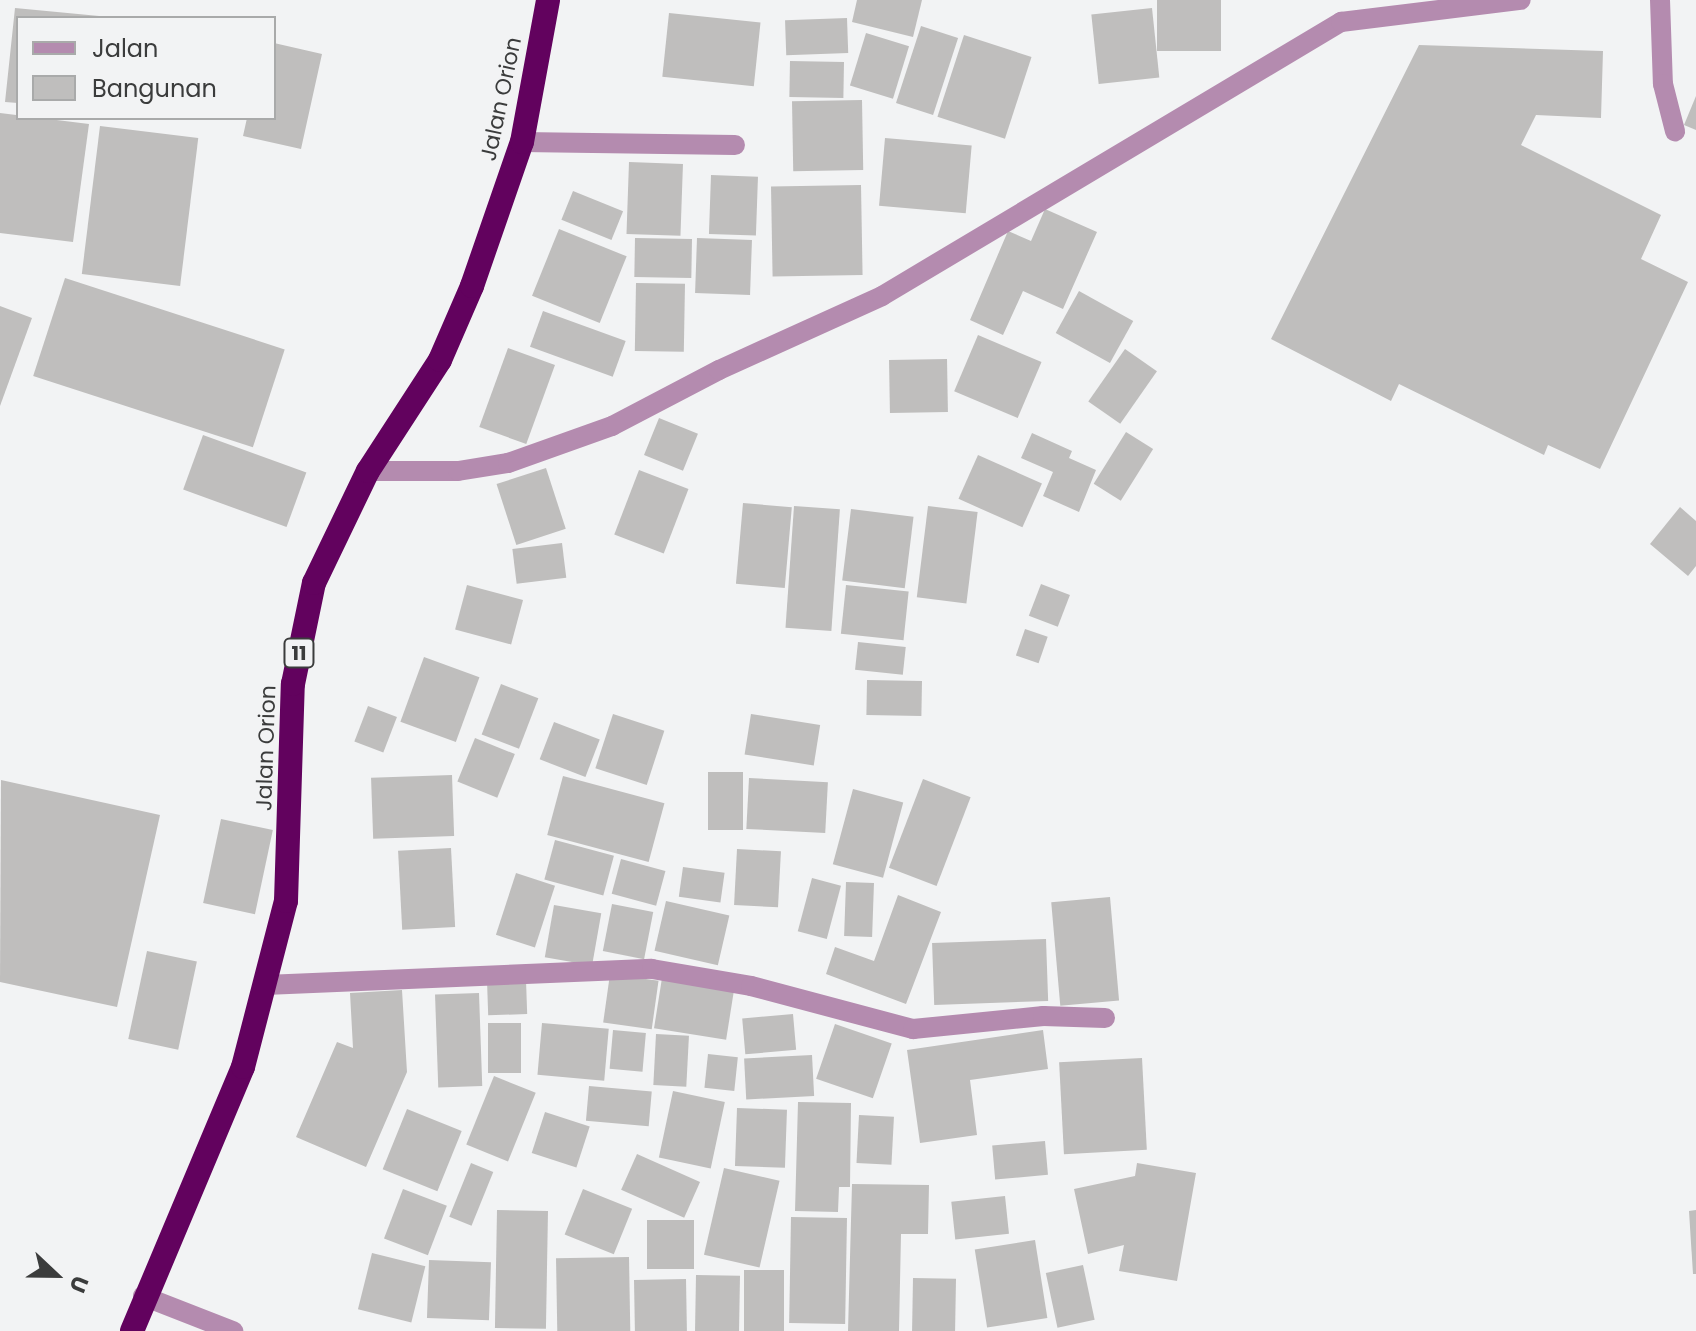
<!DOCTYPE html>
<html>
<head>
<meta charset="utf-8">
<style>
  body { margin:0 }
  #map { position:relative; width:1696px; height:1331px; overflow:hidden; background:#f2f3f4; font-family:Poppins,sans-serif }
  div>[style] { position:absolute }
  [style*='--x'] { left:calc(var(--x)*1px); top:calc(var(--y)*1px); width:calc(var(--w)*1px); rotate:calc(var(--a)*1deg) }
  .building>* { inset:0; background:#bfbebd; transform-origin:0 0 }
  .minor>* { height:20px; margin:-10px; padding:0 10px; transform-origin:10px; border-radius:10px; background:#b48baf }
  .highway>* { height:24px; margin:-12px; padding:0 12px; transform-origin:12px; border-radius:12px; background:#62025e }
  span { translate:-50% -50%; white-space:nowrap; text-align:center; line-height:1.15; -webkit-text-stroke:6px #f2f3f4; paint-order:stroke }
  .shield-label span { padding:2px 6px; background:#f2f3f4; border:2px solid; border-radius:6px; -webkit-text-stroke-width:0 }
  .shield-label { font-size:20px; color:#3b3c3c; font-weight:700 }
  .street-label { font-size:22px; color:#3b3c3c }
  .legend { position:absolute; left:16px; top:16px; width:260px; height:104px; box-sizing:border-box; background:#f2f3f4; border:2px solid #a9aaaa; margin:0; padding:10px 14px; list-style:none; font-size:24px; color:#3b3c3c }
  .legend li { display:flex; align-items:center; gap:16px; height:40px }
  .legend b { width:40px; border:2px solid #a9aaaa }
  .north { position:absolute; left:16px; top:1235px; width:80px; height:80px; -webkit-text-stroke:6px #f2f3f4; paint-order:stroke; rotate:112deg; font-size:22px; font-weight:700; line-height:32px; text-align:center; color:#3b3c3c }
  .north::after { content:''; display:block; margin:auto; width:28px; height:36px; background:#3b3c3c; clip-path:polygon(50% 0,100% 100%,50% 72%,0 100%) }
</style>
</head>
<body>
<div id="map">
  <div class="building">
    <div style="clip-path:polygon(857px 0,922px 0,913px 37px,852px 22px)"></div>
    <div style="left:1157px;top:0;width:64px;height:51px"></div>
    <div style="clip-path:polygon(15px 8px,99px 16px,18px 18px,18px 103px,5px 102px)"></div>
    <div style="left:1152px;top:8px;width:70px;height:61px;rotate:84deg"></div>
    <div style="left:669px;top:13px;width:92px;height:64px;rotate:6deg"></div>
    <div style="left:847px;top:18px;width:35px;height:62px;rotate:88deg"></div>
    <div style="left:921px;top:26px;width:39px;height:81px;rotate:18deg"></div>
    <div style="left:866px;top:33px;width:45px;height:55px;rotate:17deg"></div>
    <div style="left:964px;top:35px;width:71px;height:86px;rotate:18deg"></div>
    <div style="clip-path:polygon(274px 43px,322px 54px,301px 149px,243px 136px,247px 118px,274px 118px)"></div>
    <div style="clip-path:polygon(1419px 45px,1603px 51px,1601px 118px,1536px 115px,1521px 145px,1661px 215px,1641px 259px,1688px 282px,1600px 469px,1548px 445px,1544px 455px,1399px 384px,1391px 401px,1271px 339px)"></div>
    <div style="left:790px;top:61px;width:54px;height:36px;rotate:1deg"></div>
    <div style="clip-path:polygon(1696px 96px,1696px 130px,1684px 125px)"></div>
    <div style="left:862px;top:100px;width:70px;height:70px;rotate:89deg"></div>
    <div style="clip-path:polygon(0 113px,89px 124px,73px 242px,0 233px)"></div>
    <div style="left:100px;top:126px;width:99px;height:149px;rotate:7deg"></div>
    <div style="left:885px;top:138px;width:87px;height:68px;rotate:5deg"></div>
    <div style="left:629px;top:162px;width:54px;height:72px;rotate:2deg"></div>
    <div style="left:711px;top:175px;width:47px;height:59px;rotate:2deg"></div>
    <div style="left:861px;top:185px;width:90px;height:90px;rotate:89deg"></div>
    <div style="left:573px;top:191px;width:54px;height:31px;rotate:22deg"></div>
    <div style="clip-path:polygon(1045px 209px,1097px 232px,1063px 309px,1023px 291px,1003px 335px,970px 320px,1008px 231px,1031px 241px)"></div>
    <div style="left:559px;top:229px;width:73px;height:72px;rotate:22deg"></div>
    <div style="left:635px;top:238px;width:57px;height:39px;rotate:1deg"></div>
    <div style="left:697px;top:238px;width:55px;height:55px;rotate:2deg"></div>
    <div style="left:65px;top:278px;width:231px;height:103px;rotate:18deg"></div>
    <div style="left:636px;top:283px;width:49px;height:68px;rotate:1deg"></div>
    <div style="left:1079px;top:291px;width:62px;height:48px;rotate:29deg"></div>
    <div style="clip-path:polygon(0 306px,32px 318px,0 406px)"></div>
    <div style="left:543px;top:311px;width:88px;height:38px;rotate:20deg"></div>
    <div style="left:978px;top:335px;width:69px;height:61px;rotate:23deg"></div>
    <div style="left:508px;top:348px;width:50px;height:84px;rotate:20deg"></div>
    <div style="left:1125px;top:349px;width:39px;height:64px;rotate:35deg"></div>
    <div style="left:947px;top:359px;width:53px;height:58px;rotate:89deg"></div>
    <div style="left:659px;top:418px;width:42px;height:40px;rotate:22deg"></div>
    <div style="left:1126px;top:432px;width:32px;height:61px;rotate:32deg"></div>
    <div style="clip-path:polygon(1032px 433px,1072px 451px,1069px 458px,1096px 470px,1079px 512px,1043px 496px,1053px 472px,1021px 458px)"></div>
    <div style="left:203px;top:435px;width:110px;height:58px;rotate:20deg"></div>
    <div style="left:978px;top:455px;width:70px;height:48px;rotate:24deg"></div>
    <div style="left:546px;top:468px;width:64px;height:52px;rotate:72deg"></div>
    <div style="left:639px;top:470px;width:53px;height:69px;rotate:21deg"></div>
    <div style="left:743px;top:503px;width:49px;height:81px;rotate:5deg"></div>
    <div style="left:794px;top:506px;width:46px;height:122px;rotate:4deg"></div>
    <div style="left:928px;top:506px;width:50px;height:92px;rotate:7deg"></div>
    <div style="clip-path:polygon(1680px 507px,1696px 521px,1696px 566px,1688px 576px,1650px 544px)"></div>
    <div style="left:851px;top:509px;width:63px;height:72px;rotate:7deg"></div>
    <div style="left:562px;top:543px;width:35px;height:50px;rotate:83deg"></div>
    <div style="left:1041px;top:584px;width:31px;height:34px;rotate:21deg"></div>
    <div style="left:467px;top:585px;width:58px;height:46px;rotate:15deg"></div>
    <div style="left:846px;top:585px;width:63px;height:49px;rotate:6deg"></div>
    <div style="left:1025px;top:629px;width:24px;height:28px;rotate:19deg"></div>
    <div style="left:858px;top:642px;width:48px;height:28px;rotate:6deg"></div>
    <div style="left:424px;top:657px;width:59px;height:69px;rotate:20deg"></div>
    <div style="left:867px;top:680px;width:55px;height:35px;rotate:1deg"></div>
    <div style="left:501px;top:684px;width:40px;height:54px;rotate:21deg"></div>
    <div style="left:368px;top:706px;width:31px;height:38px;rotate:21deg"></div>
    <div style="left:613px;top:714px;width:54px;height:57px;rotate:18deg"></div>
    <div style="left:751px;top:714px;width:70px;height:41px;rotate:9deg"></div>
    <div style="left:554px;top:722px;width:49px;height:40px;rotate:21deg"></div>
    <div style="left:475px;top:738px;width:43px;height:47px;rotate:22deg"></div>
    <div style="left:708px;top:772px;width:35px;height:58px"></div>
    <div style="left:452px;top:775px;width:61px;height:81px;rotate:88deg"></div>
    <div style="left:563px;top:776px;width:105px;height:61px;rotate:15deg"></div>
    <div style="left:749px;top:778px;width:79px;height:51px;rotate:3deg"></div>
    <div style="left:923px;top:779px;width:51px;height:95px;rotate:21deg"></div>
    <div style="clip-path:polygon(1px 780px,160px 815px,117px 1007px,0 982px)"></div>
    <div style="left:853px;top:789px;width:52px;height:78px;rotate:15deg"></div>
    <div style="left:221px;top:819px;width:53px;height:86px;rotate:12deg"></div>
    <div style="left:555px;top:840px;width:61px;height:41px;rotate:15deg"></div>
    <div style="left:451px;top:848px;width:79px;height:53px;rotate:87deg"></div>
    <div style="left:737px;top:849px;width:44px;height:56px;rotate:3deg"></div>
    <div style="left:621px;top:859px;width:46px;height:36px;rotate:15deg"></div>
    <div style="left:683px;top:867px;width:42px;height:30px;rotate:8deg"></div>
    <div style="left:516px;top:873px;width:41px;height:65px;rotate:18deg"></div>
    <div style="left:812px;top:878px;width:30px;height:55px;rotate:15deg"></div>
    <div style="left:846px;top:882px;width:28px;height:54px;rotate:2deg"></div>
    <div style="clip-path:polygon(898px 895px,941px 912px,906px 1004px,826px 974px,835px 947px,874px 961px)"></div>
    <div style="left:1110px;top:897px;width:104px;height:59px;rotate:85deg"></div>
    <div style="left:666px;top:901px;width:65px;height:51px;rotate:13deg"></div>
    <div style="left:612px;top:904px;width:42px;height:48px;rotate:11deg"></div>
    <div style="left:554px;top:905px;width:48px;height:53px;rotate:10deg"></div>
    <div style="left:1046px;top:939px;width:62px;height:114px;rotate:88deg"></div>
    <div style="left:147px;top:951px;width:51px;height:90px;rotate:12deg"></div>
    <div style="left:610px;top:974px;width:49px;height:49px;rotate:8deg"></div>
    <div style="left:662px;top:978px;width:73px;height:51px;rotate:9deg"></div>
    <div style="left:526px;top:980px;width:34px;height:39px;rotate:88deg"></div>
    <div style="clip-path:polygon(402px 990px,407px 1072px,366px 1167px,296px 1137px,337px 1042px,353px 1048px,350px 993px)"></div>
    <div style="left:479px;top:993px;width:93px;height:44px;rotate:88deg"></div>
    <div style="left:793px;top:1014px;width:36px;height:51px;rotate:85deg"></div>
    <div style="left:488px;top:1023px;width:33px;height:50px"></div>
    <div style="left:542px;top:1023px;width:67px;height:52px;rotate:5deg"></div>
    <div style="left:835px;top:1024px;width:60px;height:58px;rotate:19deg"></div>
    <div style="left:613px;top:1030px;width:33px;height:39px;rotate:5deg"></div>
    <div style="clip-path:polygon(1043px 1030px,1048px 1069px,970px 1080px,977px 1135px,920px 1143px,907px 1050px)"></div>
    <div style="left:656px;top:1034px;width:33px;height:51px;rotate:3deg"></div>
    <div style="left:708px;top:1054px;width:30px;height:34px;rotate:6deg"></div>
    <div style="left:812px;top:1055px;width:41px;height:68px;rotate:87deg"></div>
    <div style="left:1142px;top:1058px;width:92px;height:83px;rotate:87deg"></div>
    <div style="left:494px;top:1076px;width:45px;height:74px;rotate:22deg"></div>
    <div style="left:589px;top:1086px;width:63px;height:35px;rotate:5deg"></div>
    <div style="left:673px;top:1091px;width:53px;height:68px;rotate:12deg"></div>
    <div style="clip-path:polygon(798px 1102px,851px 1103px,850px 1187px,839px 1187px,838px 1212px,795px 1211px)"></div>
    <div style="left:737px;top:1108px;width:50px;height:58px;rotate:2deg"></div>
    <div style="left:407px;top:1109px;width:59px;height:65px;rotate:22deg"></div>
    <div style="left:545px;top:1112px;width:47px;height:43px;rotate:18deg"></div>
    <div style="left:859px;top:1115px;width:35px;height:48px;rotate:3deg"></div>
    <div style="left:1045px;top:1141px;width:34px;height:53px;rotate:85deg"></div>
    <div style="left:637px;top:1154px;width:69px;height:39px;rotate:24deg"></div>
    <div style="left:471px;top:1163px;width:24px;height:58px;rotate:22deg"></div>
    <div style="clip-path:polygon(1137px 1163px,1196px 1173px,1177px 1281px,1119px 1271px,1124px 1245px,1088px 1254px,1074px 1189px,1135px 1176px)"></div>
    <div style="left:724px;top:1168px;width:57px;height:89px;rotate:13deg"></div>
    <div style="clip-path:polygon(852px 1184px,929px 1185px,928px 1234px,901px 1234px,899px 1331px,848px 1331px)"></div>
    <div style="left:403px;top:1189px;width:47px;height:53px;rotate:21deg"></div>
    <div style="left:583px;top:1189px;width:53px;height:49px;rotate:22deg"></div>
    <div style="left:1005px;top:1196px;width:38px;height:54px;rotate:84deg"></div>
    <div style="left:497px;top:1210px;width:51px;height:118px;rotate:1deg"></div>
    <div style="clip-path:polygon(1696px 1210px,1696px 1274px,1693px 1274px,1689px 1211px)"></div>
    <div style="left:791px;top:1217px;width:56px;height:106px;rotate:1deg"></div>
    <div style="left:647px;top:1220px;width:47px;height:49px"></div>
    <div style="left:1035px;top:1240px;width:79px;height:61px;rotate:81deg"></div>
    <div style="left:372px;top:1253px;width:55px;height:58px;rotate:14deg"></div>
    <div style="left:629px;top:1257px;width:74px;height:73px;rotate:89deg"></div>
    <div style="left:429px;top:1260px;width:62px;height:58px;rotate:2deg"></div>
    <div style="left:1083px;top:1265px;width:56px;height:38px;rotate:78deg"></div>
    <div style="left:784px;top:1270px;width:61px;height:40px;rotate:90deg"></div>
    <div style="left:696px;top:1275px;width:44px;height:56px;rotate:1deg"></div>
    <div style="left:913px;top:1278px;width:43px;height:53px;rotate:1deg"></div>
    <div style="left:686px;top:1279px;width:52px;height:52px;rotate:89deg"></div>
  </div>
  <div class="minor">
    <div style="--x:1660;--y:0;--w:84;--a:88"></div>
    <div style="--x:1663;--y:84;--w:49;--a:75.7"></div>
    <div style="--x:522;--y:142;--w:213;--a:0.8"></div>
    <div style="--x:368;--y:471;--w:90;--a:0"></div>
    <div style="--x:458;--y:471;--w:51;--a:-9.1"></div>
    <div style="--x:508;--y:463;--w:110;--a:-19.6"></div>
    <div style="--x:612;--y:426;--w:121;--a:-27.6"></div>
    <div style="--x:719;--y:370;--w:179;--a:-24.4"></div>
    <div style="--x:882;--y:296;--w:535;--a:-30.84"></div>
    <div style="--x:1341;--y:22;--w:181;--a:-7"></div>
    <div style="--x:265;--y:985;--w:387;--a:-2.4"></div>
    <div style="--x:652;--y:969;--w:100;--a:9.7"></div>
    <div style="--x:751;--y:986;--w:168;--a:14.9"></div>
    <div style="--x:913;--y:1029;--w:131;--a:-5.7"></div>
    <div style="--x:1043;--y:1016;--w:62;--a:1.8"></div>
    <div style="--x:143;--y:1296;--w:97;--a:21.3"></div>
  </div>
  <div class="highway">
    <div style="--x:132;--y:1331;--w:286;--a:-67.2"></div>
    <div style="--x:243;--y:1067;--w:171;--a:-75.5"></div>
    <div style="--x:286;--y:901;--w:217;--a:-88.2"></div>
    <div style="--x:293;--y:684;--w:103;--a:-78.3"></div>
    <div style="--x:314;--y:583;--w:124;--a:-64.3"></div>
    <div style="--x:368;--y:471;--w:132;--a:-57"></div>
    <div style="--x:440;--y:360;--w:81;--a:-66.6"></div>
    <div style="--x:472;--y:286;--w:152;--a:-70.9"></div>
    <div style="--x:522;--y:142;--w:144;--a:-79.6"></div>
  </div>
  <div class="shield-label">
    <span style="left:299px;top:653px">11</span>
  </div>
  <div class="street-label">
    <span style="left:501px;top:99px;rotate:-78deg">Jalan Orion</span>
    <span style="left:266px;top:748px;rotate:-88deg">Jalan Orion</span>
  </div>
  <ul class="legend">
  <li><b style="height:10px;background:#b48baf"></b>Jalan</li>
  <li><b style="height:22px;background:#bfbebd"></b>Bangunan</li>
  </ul>
  <div class="north">U</div>
</div>
</body>
</html>
